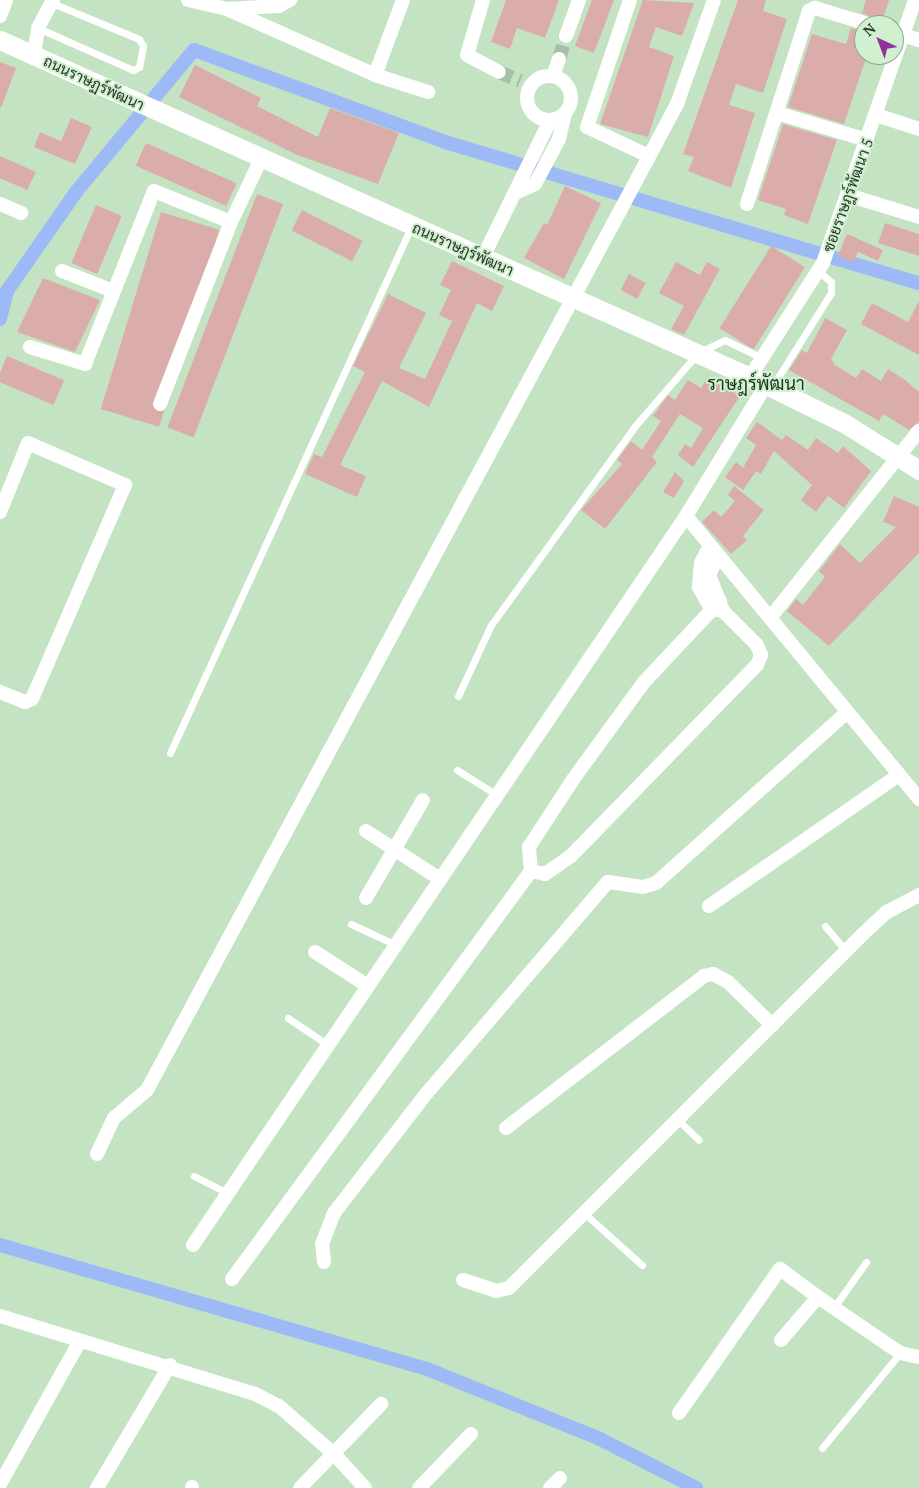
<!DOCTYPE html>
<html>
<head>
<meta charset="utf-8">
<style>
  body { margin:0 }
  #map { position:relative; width:919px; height:1488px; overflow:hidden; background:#c4e3c3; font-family:"PT Serif",Sarabun,serif }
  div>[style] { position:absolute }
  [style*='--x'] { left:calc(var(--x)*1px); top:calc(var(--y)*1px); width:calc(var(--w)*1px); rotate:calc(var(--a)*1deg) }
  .canal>* { height:14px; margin:-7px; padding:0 7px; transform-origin:7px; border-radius:7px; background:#9dbaf6 }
  .building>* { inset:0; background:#dbadaa; transform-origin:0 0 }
  .street-tunnel>* { height:14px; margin-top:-7px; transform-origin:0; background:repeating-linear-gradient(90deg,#a5c0a4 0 14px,transparent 0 21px) }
  .lane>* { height:7px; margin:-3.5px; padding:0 3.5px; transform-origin:3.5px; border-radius:3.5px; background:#fff }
  .street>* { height:14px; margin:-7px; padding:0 7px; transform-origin:7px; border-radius:7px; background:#fff }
  .street>.ring { margin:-7px; padding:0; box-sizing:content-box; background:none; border:14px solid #fff; border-radius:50% }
  .secondary>* { height:19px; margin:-9.5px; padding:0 9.5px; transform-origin:9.5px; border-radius:9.5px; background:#fff }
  span { translate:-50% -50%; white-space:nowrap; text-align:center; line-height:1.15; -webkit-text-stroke:4px #d1f0d0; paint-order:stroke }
  .street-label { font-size:15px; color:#283427 }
  .quarter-label { font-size:18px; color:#1c351c }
  .north { position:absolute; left:854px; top:15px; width:50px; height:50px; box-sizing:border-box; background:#d1f0d0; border:1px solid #8da58c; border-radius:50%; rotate:317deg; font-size:14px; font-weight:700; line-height:20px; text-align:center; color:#283427 }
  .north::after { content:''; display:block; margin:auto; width:18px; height:22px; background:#91319a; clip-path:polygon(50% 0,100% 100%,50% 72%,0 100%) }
</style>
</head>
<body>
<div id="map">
  <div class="canal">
    <div style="--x:0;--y:319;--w:29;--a:-76"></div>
    <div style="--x:7;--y:291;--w:121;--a:-55.1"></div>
    <div style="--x:76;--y:192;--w:185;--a:-50.3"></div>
    <div style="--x:194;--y:50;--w:267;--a:20.1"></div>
    <div style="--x:445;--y:142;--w:495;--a:16.6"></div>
    <div style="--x:0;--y:1245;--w:445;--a:16.2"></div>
    <div style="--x:427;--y:1369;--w:187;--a:22"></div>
    <div style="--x:600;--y:1439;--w:108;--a:27"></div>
  </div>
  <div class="building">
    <div style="clip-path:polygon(506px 0,559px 0,545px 38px,517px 28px,510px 49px,491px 42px)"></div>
    <div style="clip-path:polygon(592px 0,614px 0,594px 53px,575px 46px)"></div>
    <div style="clip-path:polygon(643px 0,694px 3px,682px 36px,656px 27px,649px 47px,674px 56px,648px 137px,600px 124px)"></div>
    <div style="clip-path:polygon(738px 0,766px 0,763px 11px,787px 19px,763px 93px,736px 84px,729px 105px,755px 113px,731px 188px,688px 171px,694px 157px,683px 154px)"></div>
    <div style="clip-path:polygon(866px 0,889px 0,882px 22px,862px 13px)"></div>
    <div style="clip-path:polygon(851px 28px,864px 32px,867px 55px,844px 124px,788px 107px,812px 34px,846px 44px)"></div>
    <div style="clip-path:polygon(0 62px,16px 68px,1px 108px,0 107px)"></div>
    <div style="clip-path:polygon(195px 65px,261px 98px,257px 106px,318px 137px,330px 108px,399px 133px,378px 184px,295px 154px,179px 97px)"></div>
    <div style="clip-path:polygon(71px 118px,92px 127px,75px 164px,34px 147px,40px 132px,61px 141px)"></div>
    <div style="clip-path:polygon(783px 124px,837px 140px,808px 224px,784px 215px,786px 209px,758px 200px)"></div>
    <div style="left:146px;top:143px;width:99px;height:25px;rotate:24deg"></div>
    <div style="clip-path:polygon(0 156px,36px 172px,27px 190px,0 178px)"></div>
    <div style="clip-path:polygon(565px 186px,601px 203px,564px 279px,524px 258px,544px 223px,547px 225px)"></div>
    <div style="left:257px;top:194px;width:28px;height:250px;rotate:21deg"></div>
    <div style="left:96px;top:205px;width:28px;height:63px;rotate:23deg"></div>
    <div style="left:302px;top:210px;width:68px;height:23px;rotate:27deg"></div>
    <div style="left:161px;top:212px;width:61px;height:206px;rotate:17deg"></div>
    <div style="clip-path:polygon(885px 223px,919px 234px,919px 256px,878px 243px)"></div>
    <div style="clip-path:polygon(847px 234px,883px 250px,878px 261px,858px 252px,853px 262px,838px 256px)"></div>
    <div style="left:771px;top:246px;width:40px;height:97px;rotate:32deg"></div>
    <div style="clip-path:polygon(452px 261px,504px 286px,492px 311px,477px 303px,429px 407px,382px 381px,340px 465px,366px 476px,357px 497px,305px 474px,314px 454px,322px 457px,365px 372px,353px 366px,388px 294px,426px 313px,399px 368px,425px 379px,452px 321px,439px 315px,451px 290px,440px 285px)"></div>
    <div style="clip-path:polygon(676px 262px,700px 275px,707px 262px,720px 269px,684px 335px,671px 329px,684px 306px,659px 293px)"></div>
    <div style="left:629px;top:274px;width:19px;height:18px;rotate:28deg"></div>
    <div style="clip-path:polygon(43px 278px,100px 300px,75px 352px,17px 332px)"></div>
    <div style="clip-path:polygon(919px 301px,919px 355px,861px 324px,872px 303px,908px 322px)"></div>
    <div style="clip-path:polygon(825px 318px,847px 330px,831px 359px,835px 365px,856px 378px,862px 369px,881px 381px,888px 369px,905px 380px,919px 392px,919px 422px,909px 430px,883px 414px,879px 421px,789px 370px,802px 350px,807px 353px)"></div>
    <div style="left:7px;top:356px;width:62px;height:27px;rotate:23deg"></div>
    <div style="clip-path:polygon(708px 377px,740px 396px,693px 467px,678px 455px,685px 444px,691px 448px,703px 428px,680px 414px,652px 457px,657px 462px,605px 529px,581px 510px,622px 464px,617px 460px,631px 441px,642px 450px,661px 421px,653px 416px,668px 395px,675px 400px,688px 380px,701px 388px)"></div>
    <div style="clip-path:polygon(757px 422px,782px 440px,786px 435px,808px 450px,816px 438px,838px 453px,843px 446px,871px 471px,844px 508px,828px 496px,816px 512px,801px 500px,812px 485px,774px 451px,761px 474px,756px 471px,743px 490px,725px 477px,736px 462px,743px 468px,756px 445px,746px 438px)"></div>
    <div style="clip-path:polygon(675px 472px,684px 481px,674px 498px,663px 492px)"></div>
    <div style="clip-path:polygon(734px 486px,764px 510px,743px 536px,747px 540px,731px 554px,702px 522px,714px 510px,721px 517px,735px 501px,728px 495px)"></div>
    <div style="clip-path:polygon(894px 496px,919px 507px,919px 553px,829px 646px,787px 611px,796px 599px,803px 605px,825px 577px,819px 571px,840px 544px,860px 563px,896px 527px,883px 522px)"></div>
  </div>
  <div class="street-tunnel">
    <div style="--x:559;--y:59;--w:24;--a:-73"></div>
    <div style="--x:499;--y:72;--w:23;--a:23"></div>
  </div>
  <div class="lane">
    <div style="--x:38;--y:28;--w:104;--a:23.9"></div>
    <div style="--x:133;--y:70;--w:7;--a:-27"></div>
    <div style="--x:139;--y:67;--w:21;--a:-79"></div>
    <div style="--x:143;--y:46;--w:8;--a:-120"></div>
    <div style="--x:139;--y:39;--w:94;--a:-157.5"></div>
    <div style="--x:772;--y:387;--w:111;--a:-57.9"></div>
    <div style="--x:831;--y:293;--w:11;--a:-90"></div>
    <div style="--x:831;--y:282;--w:17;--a:-140"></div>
    <div style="--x:458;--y:696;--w:78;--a:-65.1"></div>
    <div style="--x:491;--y:625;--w:246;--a:-54.1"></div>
    <div style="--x:635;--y:426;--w:96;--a:-49.2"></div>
    <div style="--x:698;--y:353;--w:30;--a:-26"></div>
    <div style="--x:725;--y:340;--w:41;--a:25.9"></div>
    <div style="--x:170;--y:753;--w:579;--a:-65.38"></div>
    <div style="--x:457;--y:770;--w:47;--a:32"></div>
    <div style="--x:351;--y:924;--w:50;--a:25"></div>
    <div style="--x:825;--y:926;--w:33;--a:50"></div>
    <div style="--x:288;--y:1018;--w:48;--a:34"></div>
    <div style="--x:677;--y:1119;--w:30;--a:44"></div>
    <div style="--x:194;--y:1176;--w:38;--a:27"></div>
    <div style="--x:584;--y:1213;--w:78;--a:41.9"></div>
    <div style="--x:835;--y:1306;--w:54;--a:-54.8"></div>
    <div style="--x:822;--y:1448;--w:123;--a:-50.6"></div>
  </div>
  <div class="street">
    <div style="--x:188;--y:0;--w:40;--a:13"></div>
    <div style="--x:227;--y:9;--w:52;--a:-3.3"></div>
    <div style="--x:279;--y:6;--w:13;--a:-29"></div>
    <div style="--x:483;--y:0;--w:57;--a:106.2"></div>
    <div style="--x:467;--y:55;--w:36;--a:28"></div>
    <div style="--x:630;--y:0;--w:134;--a:108.7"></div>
    <div style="--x:587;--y:127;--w:68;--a:25.1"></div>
    <div style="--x:227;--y:9;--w:162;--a:24"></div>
    <div style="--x:375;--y:75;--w:80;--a:-69.5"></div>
    <div style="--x:0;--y:16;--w:17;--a:-69"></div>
    <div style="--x:894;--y:32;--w:26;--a:18"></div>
    <div style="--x:566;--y:36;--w:38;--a:-70"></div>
    <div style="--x:34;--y:54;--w:26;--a:-81"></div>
    <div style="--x:38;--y:28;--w:32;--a:-62"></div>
    <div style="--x:375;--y:75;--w:56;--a:17.8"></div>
    <div style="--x:553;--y:76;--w:18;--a:-71"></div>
    <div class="ring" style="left:527px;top:76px;width:30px;height:30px"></div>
    <div style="--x:777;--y:113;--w:94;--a:16.7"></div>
    <div style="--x:876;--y:115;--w:45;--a:18"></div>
    <div style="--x:515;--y:193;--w:22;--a:-24"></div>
    <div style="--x:535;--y:184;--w:51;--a:-61.9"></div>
    <div style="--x:559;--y:139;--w:26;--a:-77"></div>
    <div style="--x:848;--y:195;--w:74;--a:17.2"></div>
    <div style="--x:0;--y:204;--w:23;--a:23"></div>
    <div style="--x:747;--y:204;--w:203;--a:-72.2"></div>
    <div style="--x:809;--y:11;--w:7;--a:-27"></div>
    <div style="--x:815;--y:8;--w:59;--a:16.9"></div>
    <div style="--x:483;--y:257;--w:152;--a:-63.8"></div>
    <div style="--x:62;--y:271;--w:55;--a:21.4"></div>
    <div style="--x:30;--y:347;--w:58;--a:17.2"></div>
    <div style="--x:85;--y:364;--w:186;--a:-68.3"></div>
    <div style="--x:154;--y:191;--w:83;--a:21.9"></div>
    <div style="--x:750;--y:377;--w:135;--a:-57.4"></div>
    <div style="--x:823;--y:263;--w:279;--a:-70.7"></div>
    <div style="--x:160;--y:404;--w:195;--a:-68.7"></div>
    <div style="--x:231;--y:222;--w:70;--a:-64.5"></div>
    <div style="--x:0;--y:512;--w:74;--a:-67.9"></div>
    <div style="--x:28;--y:443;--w:106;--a:23.4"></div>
    <div style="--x:125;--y:485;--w:233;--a:113.5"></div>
    <div style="--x:32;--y:699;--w:8;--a:157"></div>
    <div style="--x:25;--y:702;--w:27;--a:-158"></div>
    <div style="--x:686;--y:516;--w:367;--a:50.5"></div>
    <div style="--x:710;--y:546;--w:19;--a:118"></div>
    <div style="--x:701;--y:563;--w:24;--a:95"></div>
    <div style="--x:699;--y:587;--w:25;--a:61"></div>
    <div style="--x:711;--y:609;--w:12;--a:9"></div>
    <div style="--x:723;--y:611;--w:39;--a:-111"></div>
    <div style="--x:709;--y:575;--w:21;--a:-65"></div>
    <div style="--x:770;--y:618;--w:239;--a:-51.5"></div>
    <div style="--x:366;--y:831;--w:88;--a:33"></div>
    <div style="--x:531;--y:871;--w:14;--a:12"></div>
    <div style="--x:545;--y:874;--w:32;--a:-35"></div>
    <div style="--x:571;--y:856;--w:267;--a:-45.8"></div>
    <div style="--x:757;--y:665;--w:11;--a:-68"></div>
    <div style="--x:761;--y:655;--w:11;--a:-112"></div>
    <div style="--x:757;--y:645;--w:48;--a:-135"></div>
    <div style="--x:531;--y:871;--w:24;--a:-95"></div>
    <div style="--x:529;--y:847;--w:82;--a:-56.9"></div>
    <div style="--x:574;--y:778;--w:119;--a:-53.9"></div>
    <div style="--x:644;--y:682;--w:111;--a:-46.8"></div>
    <div style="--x:366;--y:898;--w:113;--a:-59.8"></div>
    <div style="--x:709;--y:906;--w:231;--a:-34.6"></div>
    <div style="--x:315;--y:952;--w:63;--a:32.7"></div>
    <div style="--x:506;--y:1128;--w:250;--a:-37.5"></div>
    <div style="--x:704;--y:976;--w:9;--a:-13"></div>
    <div style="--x:713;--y:974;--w:17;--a:28"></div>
    <div style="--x:728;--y:982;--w:62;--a:44.3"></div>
    <div style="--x:97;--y:1154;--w:40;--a:-65"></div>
    <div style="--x:114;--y:1118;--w:43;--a:-40.3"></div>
    <div style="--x:147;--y:1090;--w:1000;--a:-61.72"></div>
    <div style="--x:621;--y:209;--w:119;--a:-61.9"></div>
    <div style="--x:677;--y:104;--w:110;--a:-70.4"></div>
    <div style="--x:193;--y:1245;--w:880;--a:-55.93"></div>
    <div style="--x:686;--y:516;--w:153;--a:-58.6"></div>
    <div style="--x:324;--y:1262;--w:18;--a:-96"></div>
    <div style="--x:322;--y:1244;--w:33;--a:-69"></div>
    <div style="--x:334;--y:1213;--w:150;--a:-52.3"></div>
    <div style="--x:426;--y:1094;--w:279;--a:-49.4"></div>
    <div style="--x:608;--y:882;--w:35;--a:8"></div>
    <div style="--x:643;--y:887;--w:14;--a:-17"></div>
    <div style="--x:656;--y:883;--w:256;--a:-41.8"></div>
    <div style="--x:232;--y:1279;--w:506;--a:-53.76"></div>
    <div style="--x:463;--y:1280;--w:35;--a:18"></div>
    <div style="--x:496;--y:1291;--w:13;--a:-13"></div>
    <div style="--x:509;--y:1288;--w:501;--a:-45"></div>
    <div style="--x:863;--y:934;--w:33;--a:-43"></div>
    <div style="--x:887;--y:912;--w:36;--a:-28"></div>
    <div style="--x:0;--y:1316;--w:267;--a:17"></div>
    <div style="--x:255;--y:1394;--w:27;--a:27"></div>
    <div style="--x:279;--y:1406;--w:73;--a:41.1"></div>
    <div style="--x:334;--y:1454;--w:46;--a:47.6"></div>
    <div style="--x:781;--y:1340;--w:57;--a:-49.3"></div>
    <div style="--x:818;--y:1297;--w:99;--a:34.3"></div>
    <div style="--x:900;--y:1353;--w:19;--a:12"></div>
    <div style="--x:679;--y:1413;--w:176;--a:-55"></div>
    <div style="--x:780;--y:1269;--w:47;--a:36.4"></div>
    <div style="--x:0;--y:1484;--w:164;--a:-60.8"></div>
    <div style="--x:97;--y:1488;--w:143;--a:-59.3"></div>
    <div style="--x:192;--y:1488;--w:1;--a:-90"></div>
    <div style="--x:300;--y:1488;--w:117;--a:-46"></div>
    <div style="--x:419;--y:1488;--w:75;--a:-46.1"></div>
    <div style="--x:550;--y:1488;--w:14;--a:-45"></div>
  </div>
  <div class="secondary">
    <div style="--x:0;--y:40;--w:822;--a:24.2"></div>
    <div style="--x:750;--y:377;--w:105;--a:26.1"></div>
    <div style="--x:844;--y:423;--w:89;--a:32.1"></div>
  </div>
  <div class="street-label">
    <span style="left:94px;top:83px;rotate:25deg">ถนนราษฏร์พัฒนา</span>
    <span style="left:848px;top:195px;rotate:-70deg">ซอยราษฎร์พัฒนา 5</span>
    <span style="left:463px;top:249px;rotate:24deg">ถนนราษฏร์พัฒนา</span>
  </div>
  <div class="quarter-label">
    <span style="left:756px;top:383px">ราษฎร์พัฒนา</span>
  </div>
  <div class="north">N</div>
</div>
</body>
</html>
